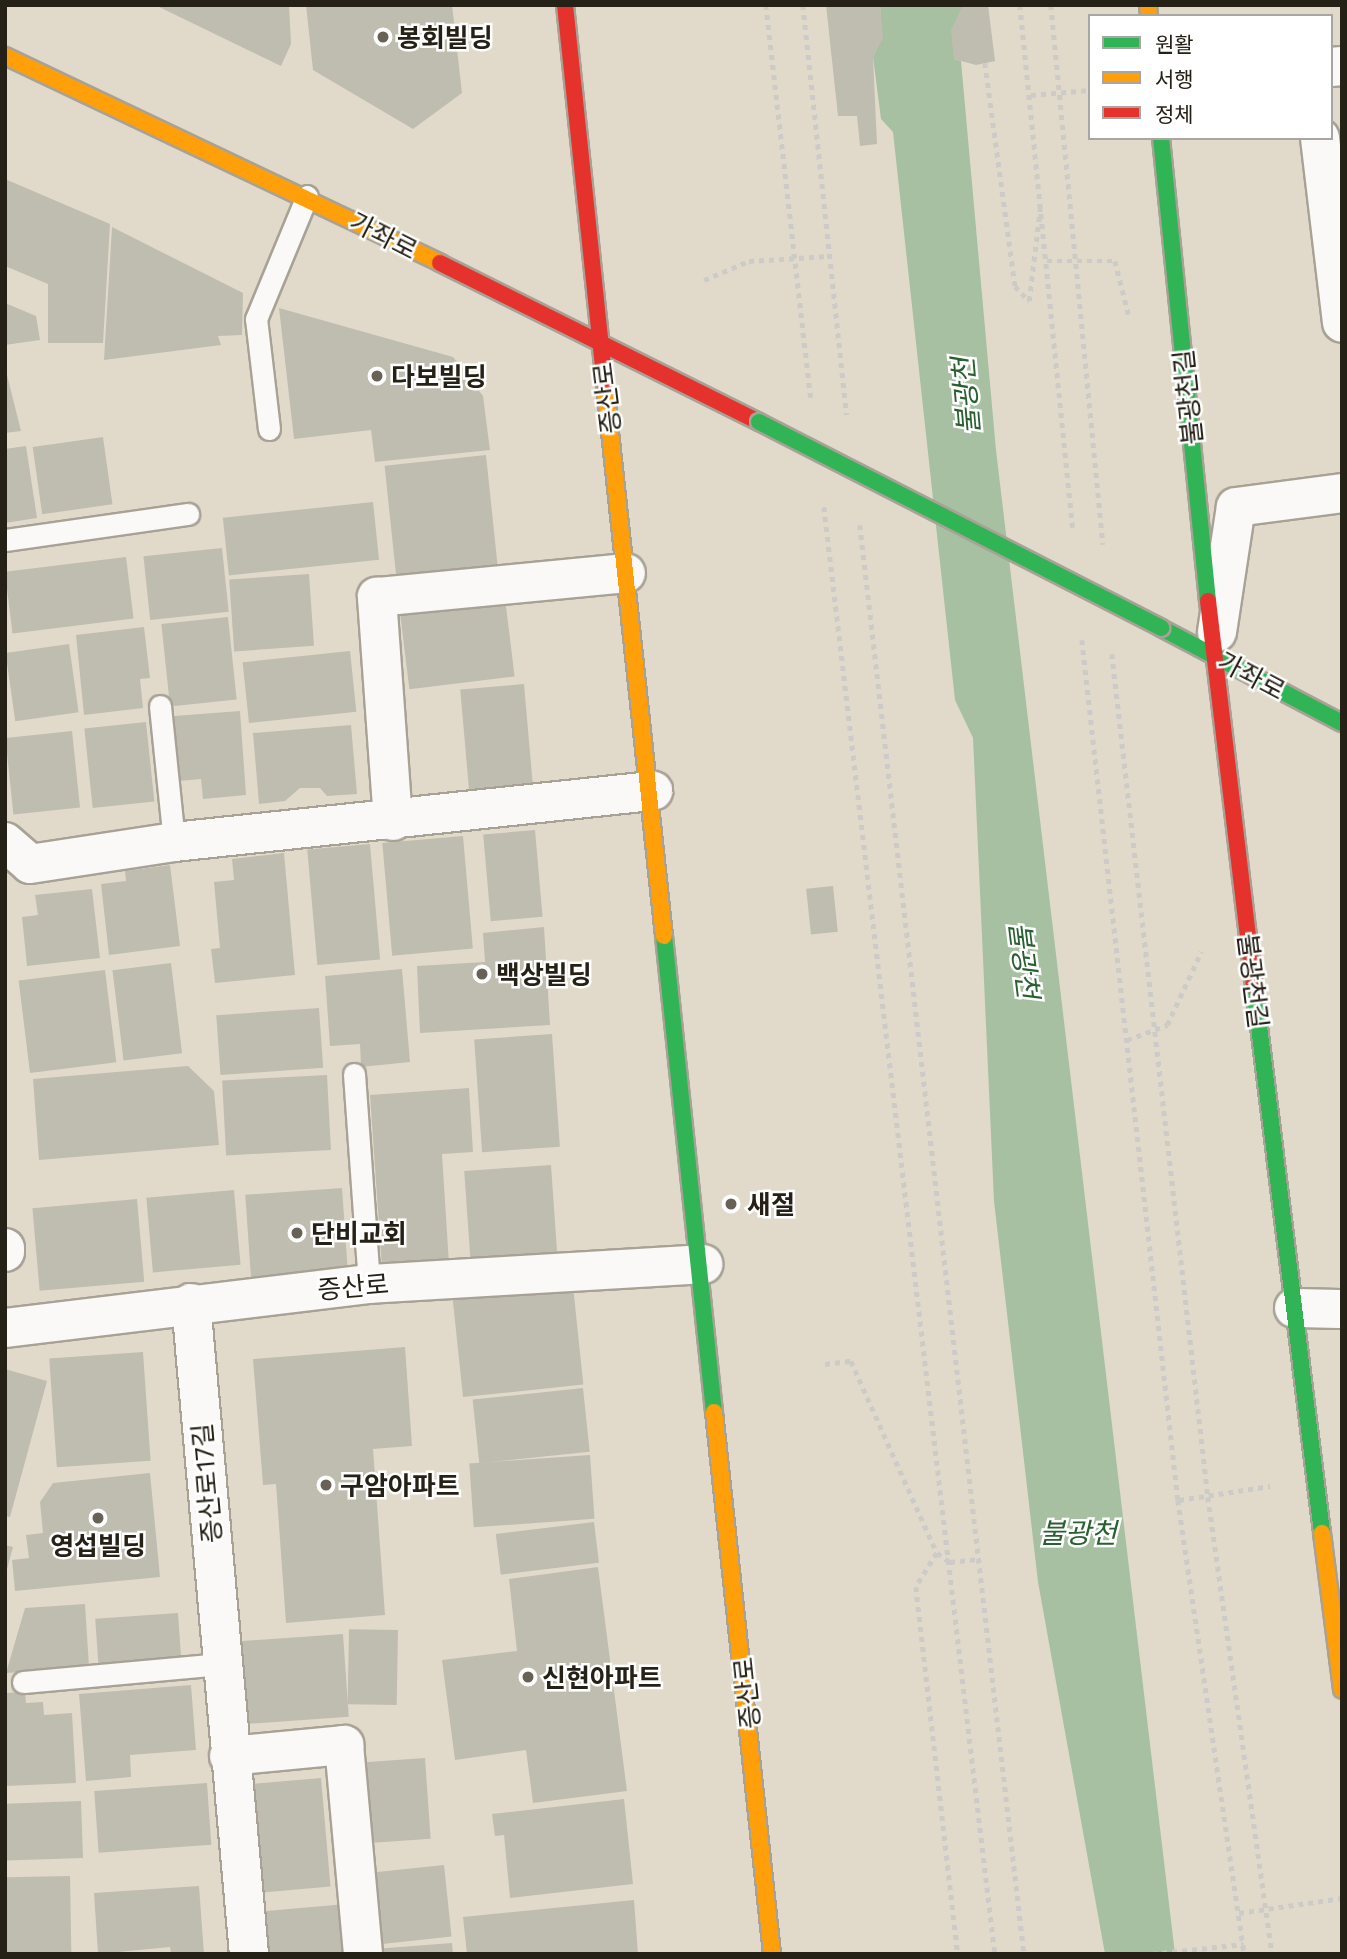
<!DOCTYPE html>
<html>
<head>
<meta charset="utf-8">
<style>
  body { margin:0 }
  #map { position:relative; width:1347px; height:1959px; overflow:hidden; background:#e1daca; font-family:Commissioner,"Noto Sans KR",sans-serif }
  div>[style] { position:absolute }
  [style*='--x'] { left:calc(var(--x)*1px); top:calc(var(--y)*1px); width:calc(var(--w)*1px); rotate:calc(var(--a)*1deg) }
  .water>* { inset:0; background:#a7c0a2 }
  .building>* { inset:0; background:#bfbdb0; transform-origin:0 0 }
  .path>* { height:4.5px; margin-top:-2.25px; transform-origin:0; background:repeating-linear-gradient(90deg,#cdcbc7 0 5px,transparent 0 10px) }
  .roads { filter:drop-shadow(2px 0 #a8a296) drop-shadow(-2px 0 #a8a296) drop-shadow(0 2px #a8a296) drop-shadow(0 -2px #a8a296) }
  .lane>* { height:21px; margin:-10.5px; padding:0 10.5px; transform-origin:10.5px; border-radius:10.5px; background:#faf9f7 }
  .street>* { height:38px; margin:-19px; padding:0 19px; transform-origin:19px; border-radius:19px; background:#faf9f7 }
  .fast>* { height:16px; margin:-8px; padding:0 8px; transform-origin:8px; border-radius:8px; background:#30b455 }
  .slow>* { height:16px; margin:-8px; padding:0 8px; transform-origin:8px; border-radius:8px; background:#ff9f0a }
  .jam>* { height:16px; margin:-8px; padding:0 8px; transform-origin:8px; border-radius:8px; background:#e5322d }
  .bridges { filter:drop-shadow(2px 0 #a8a296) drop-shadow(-2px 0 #a8a296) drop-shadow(0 2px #a8a296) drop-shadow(0 -2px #a8a296) }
  .fast-bridge>* { height:16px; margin:-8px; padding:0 8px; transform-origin:8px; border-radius:8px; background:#30b455 }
  .dots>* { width:19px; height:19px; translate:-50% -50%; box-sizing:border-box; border:4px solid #fff; border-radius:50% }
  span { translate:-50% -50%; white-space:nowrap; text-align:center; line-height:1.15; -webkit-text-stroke:5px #fff; paint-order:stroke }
  .poi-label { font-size:26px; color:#262116; font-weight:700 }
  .left { translate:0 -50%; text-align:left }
  .street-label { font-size:26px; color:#262116 }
  .water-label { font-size:28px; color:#296030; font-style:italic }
  .frame { position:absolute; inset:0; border:7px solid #262116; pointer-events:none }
  .legend { position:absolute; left:1088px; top:14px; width:245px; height:126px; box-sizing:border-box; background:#fff; border:2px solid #a8a6a2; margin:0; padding:9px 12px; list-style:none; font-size:21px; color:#262116 }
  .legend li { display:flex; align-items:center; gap:14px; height:35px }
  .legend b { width:35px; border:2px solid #a8a6a2 }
</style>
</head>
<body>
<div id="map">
  <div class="water">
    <div style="clip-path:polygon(880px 5px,963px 5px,954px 59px,961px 61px,996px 450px,1175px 1954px,1105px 1954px,1038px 1582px,994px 1201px,973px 738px,955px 700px,893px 132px,881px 119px,873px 57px,882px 38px)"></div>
  </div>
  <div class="building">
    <div style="clip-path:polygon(155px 5px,289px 5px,291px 44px,281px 66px)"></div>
    <div style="clip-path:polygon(306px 5px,452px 5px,462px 93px,413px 129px,313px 70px)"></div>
    <div style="clip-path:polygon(826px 5px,880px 5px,883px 38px,873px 57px,877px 144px,860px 146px,857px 116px,838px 116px)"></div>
    <div style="clip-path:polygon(963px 5px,988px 5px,995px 61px,976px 65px,954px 59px,951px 30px)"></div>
    <div style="clip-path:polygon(5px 179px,110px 224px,103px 343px,48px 343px,48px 284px,5px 266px)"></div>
    <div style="clip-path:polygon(112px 227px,243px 293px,242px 335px,218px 336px,221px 345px,104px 360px)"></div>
    <div style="clip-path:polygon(5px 303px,36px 316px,40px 340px,5px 345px)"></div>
    <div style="clip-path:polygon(279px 308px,453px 357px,483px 396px,490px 450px,375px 462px,371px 430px,294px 439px)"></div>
    <div style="clip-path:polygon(5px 367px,21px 431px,5px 433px)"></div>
    <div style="left:103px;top:437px;width:68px;height:71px;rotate:82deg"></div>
    <div style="clip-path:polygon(26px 446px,37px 518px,5px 523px,5px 449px)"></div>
    <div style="left:486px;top:455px;width:113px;height:102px;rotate:84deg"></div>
    <div style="left:373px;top:502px;width:58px;height:151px;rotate:84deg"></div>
    <div style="left:222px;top:548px;width:64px;height:79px;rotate:84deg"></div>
    <div style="left:126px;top:557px;width:62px;height:122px;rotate:83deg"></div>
    <div style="left:309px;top:574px;width:72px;height:80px;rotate:86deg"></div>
    <div style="left:505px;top:598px;width:79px;height:106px;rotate:83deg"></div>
    <div style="left:228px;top:617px;width:83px;height:67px;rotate:84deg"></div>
    <div style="clip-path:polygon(144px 627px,150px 678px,140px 679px,143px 708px,84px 715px,76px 635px)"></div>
    <div style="left:69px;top:644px;width:69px;height:64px;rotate:82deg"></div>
    <div style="left:350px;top:651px;width:61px;height:108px;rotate:84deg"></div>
    <div style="left:524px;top:684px;width:113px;height:64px;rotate:85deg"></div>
    <div style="clip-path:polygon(240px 711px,246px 795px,203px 799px,201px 779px,179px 781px,174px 716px)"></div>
    <div style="left:146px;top:722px;width:80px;height:62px;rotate:84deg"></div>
    <div style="clip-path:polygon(351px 725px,357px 794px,327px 796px,320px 788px,300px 788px,285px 801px,259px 804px,253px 733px)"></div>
    <div style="left:72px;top:731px;width:77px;height:67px;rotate:84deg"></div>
    <div style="left:535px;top:830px;width:87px;height:52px;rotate:85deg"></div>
    <div style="left:463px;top:836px;width:113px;height:81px;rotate:85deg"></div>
    <div style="left:370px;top:844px;width:116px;height:63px;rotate:85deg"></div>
    <div style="clip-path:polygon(284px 853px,295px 975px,215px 983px,211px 949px,220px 948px,214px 882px,234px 880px,232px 859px)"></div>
    <div style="clip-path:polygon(170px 865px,180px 946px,109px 955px,101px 884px,126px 881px,125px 871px)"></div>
    <div style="left:833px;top:886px;width:46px;height:27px;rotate:84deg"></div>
    <div style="clip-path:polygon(92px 889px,100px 958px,27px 966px,22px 917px,38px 915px,35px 895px)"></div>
    <div style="clip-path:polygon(544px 927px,550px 1025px,420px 1033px,417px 966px,485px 962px,483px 933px)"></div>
    <div style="left:171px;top:963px;width:91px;height:59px;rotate:83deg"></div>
    <div style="clip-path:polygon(402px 969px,410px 1062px,361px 1067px,360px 1044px,330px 1046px,325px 976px)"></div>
    <div style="left:105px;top:970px;width:93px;height:87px;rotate:83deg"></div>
    <div style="left:319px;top:1008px;width:60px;height:103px;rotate:86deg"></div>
    <div style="left:552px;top:1034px;width:113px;height:78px;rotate:86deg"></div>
    <div style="clip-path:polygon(188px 1066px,214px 1091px,219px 1145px,39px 1160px,33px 1079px)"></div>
    <div style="left:327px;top:1075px;width:75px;height:105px;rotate:87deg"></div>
    <div style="clip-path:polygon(469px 1088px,473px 1152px,442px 1154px,449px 1264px,382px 1268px,370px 1095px)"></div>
    <div style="left:551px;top:1165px;width:91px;height:87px;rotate:86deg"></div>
    <div style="left:342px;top:1188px;width:83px;height:97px;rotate:86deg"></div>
    <div style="left:234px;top:1190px;width:75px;height:88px;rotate:85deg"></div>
    <div style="left:137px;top:1199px;width:83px;height:105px;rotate:85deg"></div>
    <div style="left:573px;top:1286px;width:99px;height:121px;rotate:84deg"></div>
    <div style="clip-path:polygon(405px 1347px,412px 1446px,373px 1449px,385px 1615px,286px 1623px,276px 1484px,263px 1485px,253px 1359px)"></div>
    <div style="left:143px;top:1352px;width:109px;height:94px;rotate:86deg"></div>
    <div style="clip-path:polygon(5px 1369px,47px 1381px,10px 1517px,5px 1516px)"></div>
    <div style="left:583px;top:1388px;width:64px;height:111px;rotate:84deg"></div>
    <div style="left:590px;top:1455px;width:64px;height:121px;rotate:86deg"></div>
    <div style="clip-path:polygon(150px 1473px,160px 1577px,15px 1591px,12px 1560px,29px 1558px,26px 1535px,43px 1533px,40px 1502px,53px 1483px)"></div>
    <div style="left:594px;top:1522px;width:41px;height:99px;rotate:83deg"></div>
    <div style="clip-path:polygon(5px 1545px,13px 1547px,6px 1573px,5px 1573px)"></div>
    <div style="clip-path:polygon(598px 1567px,627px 1791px,533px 1803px,526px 1750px,455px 1760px,442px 1660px,517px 1651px,509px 1579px)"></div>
    <div style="clip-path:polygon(85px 1604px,89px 1667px,6px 1673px,25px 1608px)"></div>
    <div style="left:178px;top:1613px;width:46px;height:83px;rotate:86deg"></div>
    <div style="left:398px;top:1630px;width:75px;height:49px;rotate:91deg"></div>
    <div style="left:343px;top:1634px;width:83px;height:111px;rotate:86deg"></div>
    <div style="clip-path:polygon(191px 1685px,196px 1750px,130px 1755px,131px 1777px,86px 1781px,79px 1694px)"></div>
    <div style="clip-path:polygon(25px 1692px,26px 1703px,43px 1702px,44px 1715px,72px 1713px,76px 1783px,5px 1786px,5px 1693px)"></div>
    <div style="left:425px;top:1758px;width:81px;height:68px;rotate:86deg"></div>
    <div style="left:321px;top:1778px;width:109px;height:68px;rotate:85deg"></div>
    <div style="left:207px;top:1783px;width:62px;height:113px;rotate:86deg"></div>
    <div style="clip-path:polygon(624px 1799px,633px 1884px,510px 1898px,504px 1835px,495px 1836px,492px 1814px)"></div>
    <div style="left:81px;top:1801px;width:57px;height:76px;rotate:88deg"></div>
    <div style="left:444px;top:1865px;width:72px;height:72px;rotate:84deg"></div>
    <div style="left:70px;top:1876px;width:78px;height:65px;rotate:89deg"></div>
    <div style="clip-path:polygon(199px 1886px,204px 1954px,171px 1954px,170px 1947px,98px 1954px,94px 1893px)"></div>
    <div style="clip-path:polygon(634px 1900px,638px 1954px,467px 1954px,463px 1917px)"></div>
    <div style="clip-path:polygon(346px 1904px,350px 1954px,269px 1954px,266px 1911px)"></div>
    <div style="clip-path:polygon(452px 1943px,453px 1954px,374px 1954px,374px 1949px)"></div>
  </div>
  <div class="path">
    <div style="--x:766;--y:5;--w:395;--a:83.5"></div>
    <div style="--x:803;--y:5;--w:412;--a:83.9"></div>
    <div style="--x:1020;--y:5;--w:528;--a:84.24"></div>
    <div style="--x:1051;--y:5;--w:542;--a:84.49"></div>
    <div style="--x:985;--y:63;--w:225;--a:82.3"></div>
    <div style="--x:1015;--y:286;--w:21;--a:47"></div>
    <div style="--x:1029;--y:301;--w:93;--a:-83.2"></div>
    <div style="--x:1031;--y:95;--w:59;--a:-4.8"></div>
    <div style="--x:1047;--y:261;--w:68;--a:0"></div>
    <div style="--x:1115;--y:261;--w:57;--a:75.7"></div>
    <div style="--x:704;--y:280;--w:49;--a:-22.9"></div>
    <div style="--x:749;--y:261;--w:80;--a:-3.6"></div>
    <div style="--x:824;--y:507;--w:1457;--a:83.26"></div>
    <div style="--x:860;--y:525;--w:1438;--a:83.45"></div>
    <div style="--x:1082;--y:640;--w:865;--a:83.63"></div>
    <div style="--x:1178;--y:1500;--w:459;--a:81.7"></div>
    <div style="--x:1112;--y:654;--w:848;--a:83.5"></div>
    <div style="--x:1208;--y:1497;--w:461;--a:82"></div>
    <div style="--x:1127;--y:1040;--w:43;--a:-20.6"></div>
    <div style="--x:1167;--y:1025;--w:81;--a:-65"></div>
    <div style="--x:825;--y:1364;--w:26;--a:-7"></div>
    <div style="--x:851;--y:1361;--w:210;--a:65.9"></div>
    <div style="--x:937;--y:1553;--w:16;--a:35"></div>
    <div style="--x:950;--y:1562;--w:30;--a:-6"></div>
    <div style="--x:1179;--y:1500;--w:92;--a:-8.7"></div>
    <div style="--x:937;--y:1553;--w:40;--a:122"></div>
    <div style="--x:916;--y:1587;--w:369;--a:83.5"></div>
    <div style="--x:1239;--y:1913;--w:104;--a:-8.3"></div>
    <div style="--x:1152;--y:1954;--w:92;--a:-6.3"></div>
  </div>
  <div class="roads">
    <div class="lane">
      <div style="--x:269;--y:429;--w:111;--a:-96.7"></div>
      <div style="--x:256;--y:319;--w:133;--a:-67.5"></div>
      <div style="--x:5;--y:540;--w:185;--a:-8.1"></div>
      <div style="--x:160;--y:706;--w:137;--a:84.1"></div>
      <div style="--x:354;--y:1074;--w:211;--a:85.9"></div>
      <div style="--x:23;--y:1682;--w:199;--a:-5.2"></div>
    </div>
    <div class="street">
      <div style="--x:1331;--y:67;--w:11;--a:-5"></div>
      <div style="--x:1320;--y:138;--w:186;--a:83.2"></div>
      <div style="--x:1217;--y:632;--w:126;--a:-81.4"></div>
      <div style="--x:1236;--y:507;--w:107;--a:-7.5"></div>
      <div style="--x:393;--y:821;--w:225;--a:-94.1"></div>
      <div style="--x:377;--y:597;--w:250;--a:-5.5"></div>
      <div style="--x:5;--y:842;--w:33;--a:41"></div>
      <div style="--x:30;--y:864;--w:146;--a:-8.7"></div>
      <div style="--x:174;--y:842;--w:482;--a:-6.1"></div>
      <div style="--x:5;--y:1248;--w:4;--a:90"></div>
      <div style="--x:191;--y:1303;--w:654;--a:84.91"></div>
      <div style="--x:1294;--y:1308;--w:48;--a:1.2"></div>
      <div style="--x:5;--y:1328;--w:367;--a:-6.9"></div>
      <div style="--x:369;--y:1284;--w:335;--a:-3.4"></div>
      <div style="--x:229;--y:1756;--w:116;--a:-5.5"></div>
      <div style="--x:344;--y:1745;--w:210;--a:84.8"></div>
    </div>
    <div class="fast">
      <div style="--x:1161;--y:138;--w:465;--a:84.2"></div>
      <div style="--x:1161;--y:628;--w:204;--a:27.7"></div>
      <div style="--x:664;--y:936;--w:479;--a:84"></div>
      <div style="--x:1254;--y:986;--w:551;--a:82.91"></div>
    </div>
    <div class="slow">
      <div style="--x:1148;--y:5;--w:11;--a:85"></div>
      <div style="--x:5;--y:56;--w:482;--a:25.4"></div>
      <div style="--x:605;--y:385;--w:554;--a:83.89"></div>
      <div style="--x:714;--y:1412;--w:545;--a:83.89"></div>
      <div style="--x:1322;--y:1533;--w:158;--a:82.7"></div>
    </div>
    <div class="jam">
      <div style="--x:565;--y:5;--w:382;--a:84"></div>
      <div style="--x:440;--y:263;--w:356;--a:26.5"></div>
      <div style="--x:1208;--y:601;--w:388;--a:83.2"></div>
    </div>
  </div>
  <div class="bridges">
    <div class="fast-bridge">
      <div style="--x:759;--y:422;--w:452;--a:27.1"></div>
    </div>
  </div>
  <div class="dots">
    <div style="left:383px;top:37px;background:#676255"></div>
    <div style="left:377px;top:376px;background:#676255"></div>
    <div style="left:482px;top:974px;background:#676255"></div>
    <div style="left:731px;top:1204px;background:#676255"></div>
    <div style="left:297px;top:1233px;background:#676255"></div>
    <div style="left:326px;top:1485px;background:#676255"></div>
    <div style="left:98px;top:1518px;background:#676255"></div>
    <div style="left:528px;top:1677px;background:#676255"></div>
  </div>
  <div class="poi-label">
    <span class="left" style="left:397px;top:37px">봉회빌딩</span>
    <span class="left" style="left:391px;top:376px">다보빌딩</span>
    <span class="left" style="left:496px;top:974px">백상빌딩</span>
    <span class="left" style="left:747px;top:1204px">새절</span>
    <span class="left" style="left:311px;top:1233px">단비교회</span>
    <span class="left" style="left:340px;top:1485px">구암아파트</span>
    <span style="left:98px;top:1545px">영섭빌딩</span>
    <span class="left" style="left:542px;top:1677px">신현아파트</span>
  </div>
  <div class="street-label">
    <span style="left:384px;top:235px;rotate:27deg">가좌로</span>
    <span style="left:1187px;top:397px;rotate:-96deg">불광천길</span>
    <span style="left:606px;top:398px;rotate:-97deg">증산로</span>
    <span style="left:1252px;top:675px;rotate:28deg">가좌로</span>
    <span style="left:1254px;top:981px;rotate:83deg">불광천길</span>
    <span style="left:353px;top:1286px;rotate:-5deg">증산로</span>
    <span style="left:206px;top:1483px;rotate:-95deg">증산로17길</span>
    <span style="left:746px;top:1693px;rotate:-96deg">증산로</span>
  </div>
  <div class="water-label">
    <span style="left:965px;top:396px;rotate:-95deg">불광천</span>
    <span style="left:1025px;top:960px;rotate:83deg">불광천</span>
    <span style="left:1078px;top:1532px">불광천</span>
  </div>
  <div class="frame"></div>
  <ul class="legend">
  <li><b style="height:9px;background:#30b455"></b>원활</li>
  <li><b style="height:9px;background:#ff9f0a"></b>서행</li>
  <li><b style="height:9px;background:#e5322d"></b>정체</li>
  </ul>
</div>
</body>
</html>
